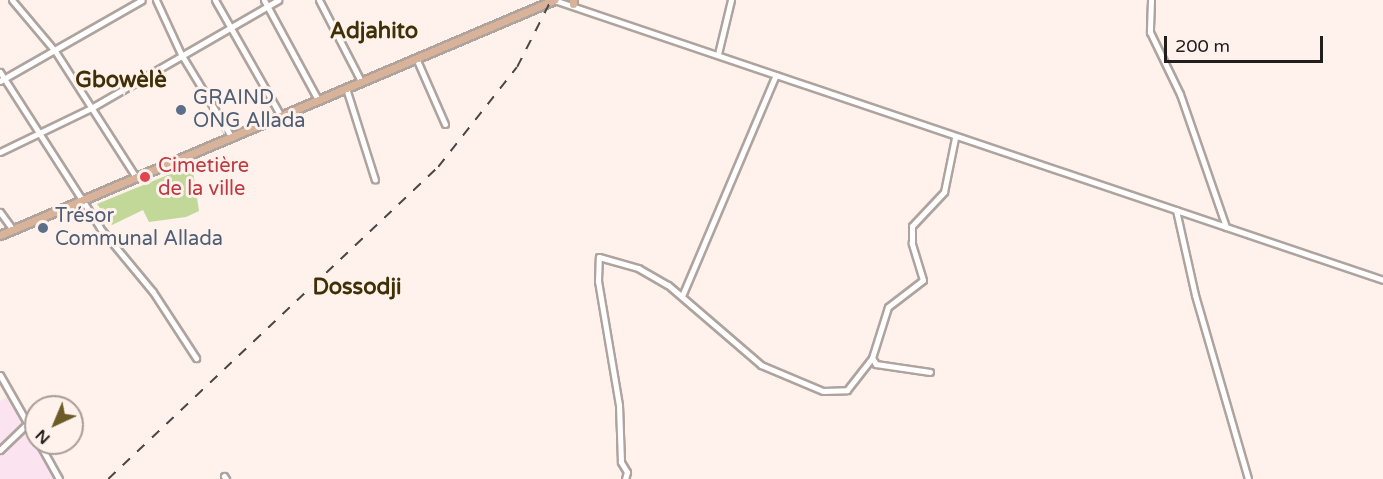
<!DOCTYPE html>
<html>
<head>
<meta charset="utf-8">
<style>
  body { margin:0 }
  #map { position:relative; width:1383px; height:479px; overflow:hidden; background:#fff2ec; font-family:"Varela Round",sans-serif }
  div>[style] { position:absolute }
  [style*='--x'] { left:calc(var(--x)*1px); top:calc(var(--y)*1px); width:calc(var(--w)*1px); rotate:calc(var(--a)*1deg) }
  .commercial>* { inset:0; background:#fbe4f0 }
  .green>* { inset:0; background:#c1d899 }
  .roads { filter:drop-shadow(2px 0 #afa39e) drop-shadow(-2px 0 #afa39e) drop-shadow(0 2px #afa39e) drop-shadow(0 -2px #afa39e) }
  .minor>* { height:5px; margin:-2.5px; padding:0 2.5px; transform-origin:2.5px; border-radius:2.5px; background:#fff }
  .major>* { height:7px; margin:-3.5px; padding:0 3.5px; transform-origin:3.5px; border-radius:3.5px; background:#d9b29a }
  .rail>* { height:1.5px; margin-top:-0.75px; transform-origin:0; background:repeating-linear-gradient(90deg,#4c4643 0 10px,transparent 0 20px) }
  .dots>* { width:16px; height:16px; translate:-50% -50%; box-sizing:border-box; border:3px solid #fff2ec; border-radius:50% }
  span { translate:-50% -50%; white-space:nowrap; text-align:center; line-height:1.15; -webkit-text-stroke:6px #fff2ec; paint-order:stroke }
  .service-label { font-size:20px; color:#4e5e75 }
  .left { translate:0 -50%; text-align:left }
  .health-label { font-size:20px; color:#be3a42 }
  .quarter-label { font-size:22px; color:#3f3006; font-weight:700 }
  .north { position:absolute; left:24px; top:395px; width:60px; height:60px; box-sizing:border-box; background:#fff2ec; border:2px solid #a79d99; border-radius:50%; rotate:224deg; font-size:16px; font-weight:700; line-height:24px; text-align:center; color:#221e1c }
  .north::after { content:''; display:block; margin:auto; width:21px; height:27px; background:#6d5a29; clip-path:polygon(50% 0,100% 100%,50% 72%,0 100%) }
  .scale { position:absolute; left:1164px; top:36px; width:159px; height:27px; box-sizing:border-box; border:3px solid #221e1c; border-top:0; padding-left:8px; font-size:18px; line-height:21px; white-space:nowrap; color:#221e1c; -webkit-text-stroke:4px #fff2ec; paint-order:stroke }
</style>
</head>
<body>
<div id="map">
  <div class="commercial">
    <div style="clip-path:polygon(15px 393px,36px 429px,36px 443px,44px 443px,65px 479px,0 479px,0 401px)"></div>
  </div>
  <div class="green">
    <div style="clip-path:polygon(192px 165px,199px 211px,186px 217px,149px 222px,143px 210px,112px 225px,97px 204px)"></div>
  </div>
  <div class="roads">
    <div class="minor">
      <div style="--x:12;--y:0;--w:67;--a:49.9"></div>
      <div style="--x:55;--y:51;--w:150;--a:57.3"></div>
      <div style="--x:156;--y:0;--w:60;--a:65.2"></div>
      <div style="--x:181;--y:54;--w:98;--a:58.7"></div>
      <div style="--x:215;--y:0;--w:133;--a:60.4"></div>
      <div style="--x:264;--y:0;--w:114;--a:61.6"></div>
      <div style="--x:319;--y:0;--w:91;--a:62.6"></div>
      <div style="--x:554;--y:0;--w:875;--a:18.66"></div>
      <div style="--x:1151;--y:0;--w:32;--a:92"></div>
      <div style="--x:1150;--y:32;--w:69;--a:64.2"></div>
      <div style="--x:1180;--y:94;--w:141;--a:70.9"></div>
      <div style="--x:718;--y:54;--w:56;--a:-76.5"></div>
      <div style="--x:416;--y:58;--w:72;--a:66.3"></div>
      <div style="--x:0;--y:72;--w:185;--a:57.3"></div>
      <div style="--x:100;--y:228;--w:83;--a:50.4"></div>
      <div style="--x:153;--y:292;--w:79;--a:56.9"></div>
      <div style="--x:0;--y:81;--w:163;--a:-29.7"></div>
      <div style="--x:346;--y:88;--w:96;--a:72.5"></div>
      <div style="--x:0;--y:152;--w:103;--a:-25.8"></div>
      <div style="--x:93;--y:107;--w:214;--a:-30"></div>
      <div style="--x:1176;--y:210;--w:87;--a:77.4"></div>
      <div style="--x:1195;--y:295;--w:191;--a:73.9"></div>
      <div style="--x:0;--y:212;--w:22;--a:54"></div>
      <div style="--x:682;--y:296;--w:240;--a:-67"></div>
      <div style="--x:930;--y:372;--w:55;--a:-171.6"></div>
      <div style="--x:876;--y:364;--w:7;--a:-124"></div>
      <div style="--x:872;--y:358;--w:53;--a:-72.6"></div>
      <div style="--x:888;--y:307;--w:44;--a:-37.6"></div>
      <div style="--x:923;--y:280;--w:39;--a:-107"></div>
      <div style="--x:912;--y:243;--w:17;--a:-90"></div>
      <div style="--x:912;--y:226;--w:47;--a:-46.7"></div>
      <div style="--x:944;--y:192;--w:55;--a:-78.5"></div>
      <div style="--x:0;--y:375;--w:73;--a:60.3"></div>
      <div style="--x:39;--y:443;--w:41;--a:60.9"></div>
      <div style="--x:0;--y:450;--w:39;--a:-44"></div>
      <div style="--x:224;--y:476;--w:4;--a:56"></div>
      <div style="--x:625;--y:479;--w:7;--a:-74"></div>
      <div style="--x:627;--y:472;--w:12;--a:-121"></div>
      <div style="--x:621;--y:462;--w:57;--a:-92"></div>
      <div style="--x:619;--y:405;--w:126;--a:-99.6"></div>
      <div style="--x:598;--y:281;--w:24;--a:-88"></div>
      <div style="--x:599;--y:257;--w:41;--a:15.8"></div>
      <div style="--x:638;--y:268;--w:34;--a:30"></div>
      <div style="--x:668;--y:285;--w:123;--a:40.7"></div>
      <div style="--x:761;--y:365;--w:67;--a:22.8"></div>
      <div style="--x:823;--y:391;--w:24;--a:-2"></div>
      <div style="--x:847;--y:390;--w:41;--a:-52"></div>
    </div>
    <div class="major">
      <div style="--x:573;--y:4;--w:4;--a:-90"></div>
      <div style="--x:0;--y:235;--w:602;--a:-22.99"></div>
    </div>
  </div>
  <div class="rail">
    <div style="--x:108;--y:479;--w:454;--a:-43.4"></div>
    <div style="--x:438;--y:167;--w:127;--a:-51.7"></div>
    <div style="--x:517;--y:67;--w:75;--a:-63.1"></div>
  </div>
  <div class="dots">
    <div style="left:181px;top:110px;background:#5c6f8a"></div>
    <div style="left:145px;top:177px;background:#e0444e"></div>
    <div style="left:43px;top:228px;background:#5c6f8a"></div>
  </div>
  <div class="service-label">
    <span class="left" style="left:193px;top:110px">GRAIND<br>ONG Allada</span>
    <span class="left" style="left:55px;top:228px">Trésor<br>Communal Allada</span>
  </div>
  <div class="health-label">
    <span class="left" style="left:158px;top:178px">Cimetière<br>de la ville</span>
  </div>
  <div class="quarter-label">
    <span style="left:374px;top:32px">Adjahito</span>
    <span style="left:121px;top:81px">Gbowèlè</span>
    <span style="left:357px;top:288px">Dossodji</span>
  </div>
  <div class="north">N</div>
  <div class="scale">200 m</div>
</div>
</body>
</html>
